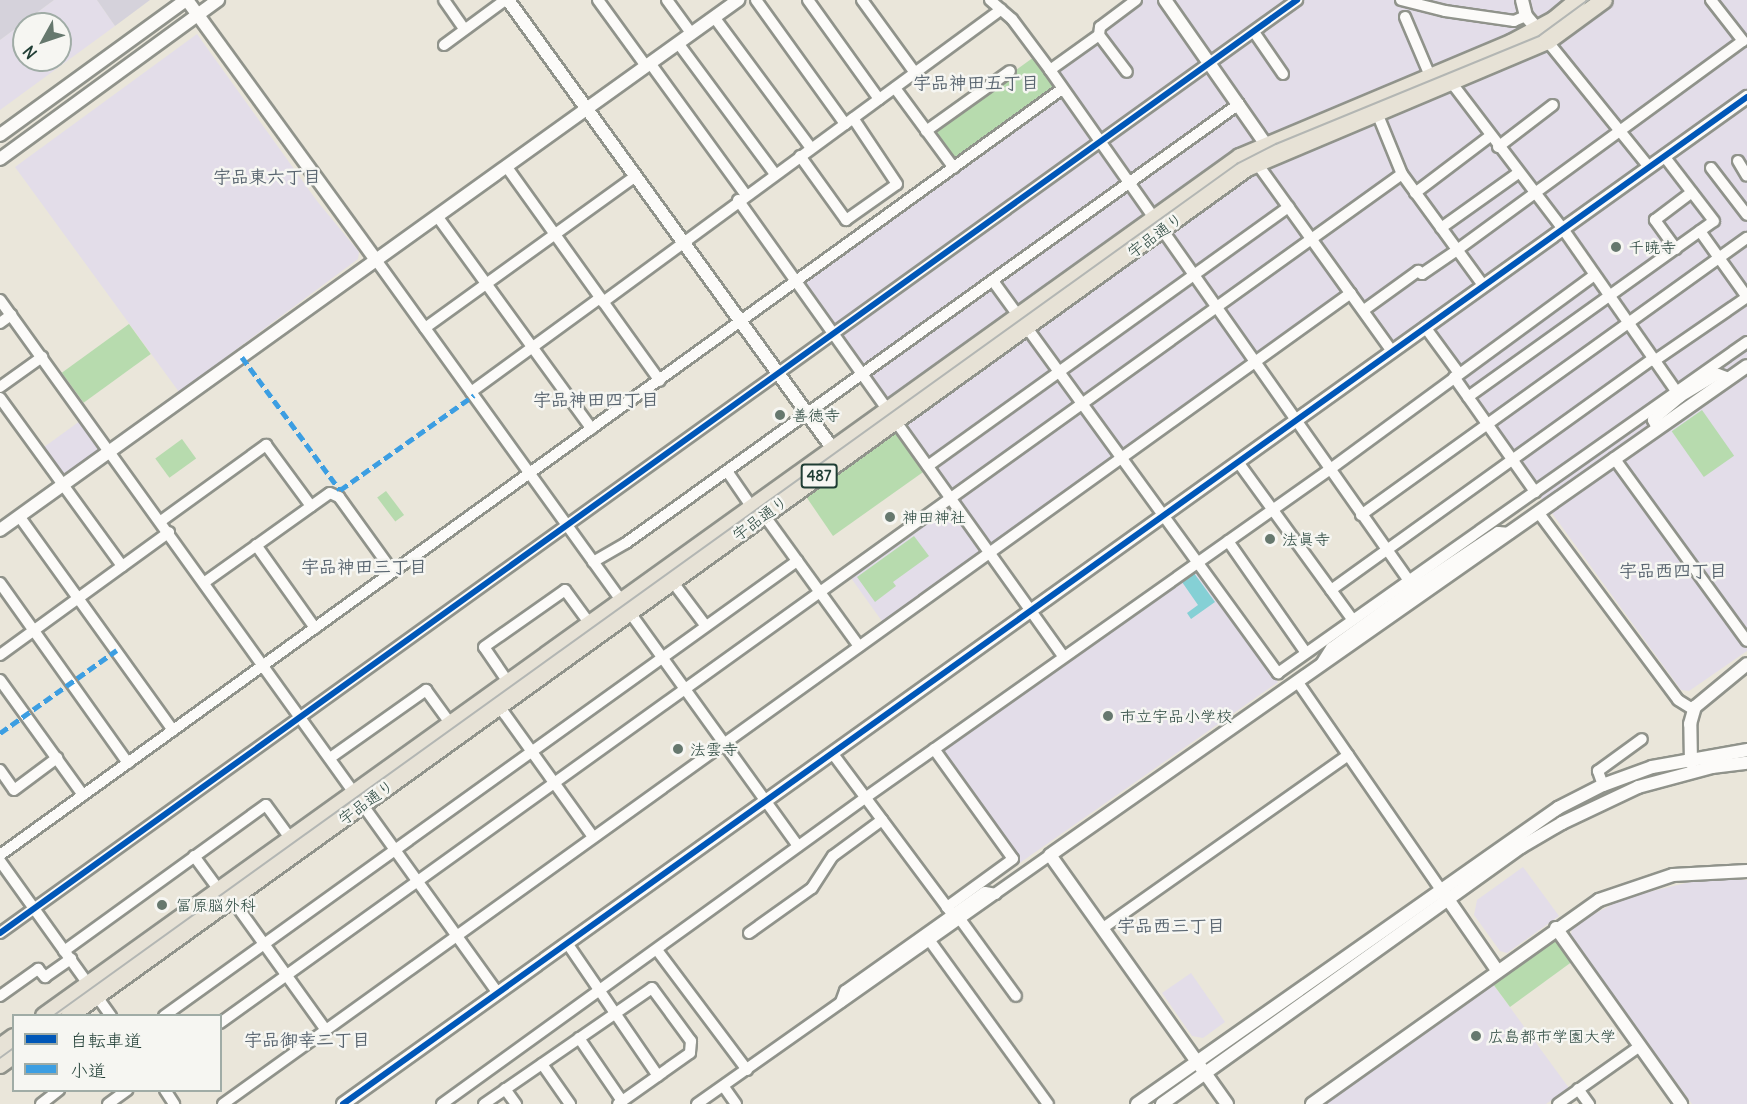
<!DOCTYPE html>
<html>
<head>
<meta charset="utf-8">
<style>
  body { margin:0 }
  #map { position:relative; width:1747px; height:1104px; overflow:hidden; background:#eae6da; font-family:Delius,"Klee One",sans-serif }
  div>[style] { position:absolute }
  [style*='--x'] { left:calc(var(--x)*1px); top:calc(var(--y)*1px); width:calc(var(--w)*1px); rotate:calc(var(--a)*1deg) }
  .built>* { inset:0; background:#e3dde9; transform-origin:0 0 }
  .industrial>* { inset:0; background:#d5d2db }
  .green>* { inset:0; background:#b7dbae; transform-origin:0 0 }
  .water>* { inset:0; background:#85d0d5 }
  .roads { filter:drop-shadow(2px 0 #90938b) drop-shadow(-2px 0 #90938b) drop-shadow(0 2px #90938b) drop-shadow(0 -2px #90938b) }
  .minor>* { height:10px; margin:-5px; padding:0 5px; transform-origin:5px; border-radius:5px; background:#fcfbf9 }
  .tertiary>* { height:12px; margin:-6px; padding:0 6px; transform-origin:6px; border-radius:6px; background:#fcfbf9 }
  .trunk>* { height:16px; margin:-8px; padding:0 8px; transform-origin:8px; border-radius:8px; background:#e7e2d6 }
  .tram>* { height:1.5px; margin:-0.75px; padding:0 0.75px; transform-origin:0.75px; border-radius:0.75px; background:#b3b6b3 }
  .quiet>* { height:4.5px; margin-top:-2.25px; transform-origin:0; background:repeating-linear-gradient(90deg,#3c9ee2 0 9px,transparent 0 13.5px) }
  .cycleway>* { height:6px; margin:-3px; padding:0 3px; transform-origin:3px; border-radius:3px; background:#0057b8 }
  .dots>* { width:16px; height:16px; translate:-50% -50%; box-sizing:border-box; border:3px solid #f6f6f2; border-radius:50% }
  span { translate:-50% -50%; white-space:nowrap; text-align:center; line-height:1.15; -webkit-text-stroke:5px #f6f6f2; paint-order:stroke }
  .shield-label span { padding:2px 4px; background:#f6f6f2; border:2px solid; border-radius:4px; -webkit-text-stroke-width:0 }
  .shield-label { font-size:15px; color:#1f3d34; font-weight:700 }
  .street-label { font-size:16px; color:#1f3d34 }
  .poi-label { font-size:16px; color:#1f3d34 }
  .left { translate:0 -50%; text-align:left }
  .neighbourhood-label { font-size:18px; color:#596570; font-weight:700 }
  .legend { position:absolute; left:12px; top:1014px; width:210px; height:78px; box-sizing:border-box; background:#f6f6f2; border:2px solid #a0aca6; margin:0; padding:8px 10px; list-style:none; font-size:18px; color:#1f3d34 }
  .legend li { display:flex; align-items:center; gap:12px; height:30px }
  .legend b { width:30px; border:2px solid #a0aca6 }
  .north { position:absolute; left:12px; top:12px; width:60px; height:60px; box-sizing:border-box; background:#f6f6f2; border:2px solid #a0aca6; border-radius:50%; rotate:230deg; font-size:16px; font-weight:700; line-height:24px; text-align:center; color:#1f3d34 }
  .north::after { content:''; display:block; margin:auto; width:21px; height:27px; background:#66786e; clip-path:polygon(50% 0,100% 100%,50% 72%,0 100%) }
</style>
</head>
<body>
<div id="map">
  <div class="built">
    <div style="clip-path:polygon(evenodd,54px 0,97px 0,115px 26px,0 110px,0 40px,54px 0,24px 24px,60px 24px,60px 60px,24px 60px,24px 24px)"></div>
    <div style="clip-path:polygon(1137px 0,1747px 0,1747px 651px,1689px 691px,1681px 690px,1454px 379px,1457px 372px,1425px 327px,1392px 350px,1350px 294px,991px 548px,801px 282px,1062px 88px,1051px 70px)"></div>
    <div style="clip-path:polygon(197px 34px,317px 201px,359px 252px,358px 259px,179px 392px,15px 167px)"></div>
    <div style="left:80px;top:421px;width:34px;height:49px;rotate:54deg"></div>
    <div style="clip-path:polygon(946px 508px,952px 509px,981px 555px,884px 624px,851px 578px)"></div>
    <div style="left:1196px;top:565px;width:143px;height:318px;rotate:55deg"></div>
    <div style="clip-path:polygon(1523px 867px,1559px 916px,1507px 953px,1500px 951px,1474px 915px,1477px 900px)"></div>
    <div style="clip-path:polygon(1699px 880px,1747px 880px,1747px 1104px,1692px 1104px,1571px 935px,1572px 928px,1586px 918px,1627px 897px)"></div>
    <div style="clip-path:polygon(1191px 973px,1225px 1022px,1203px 1038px,1192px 1036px,1162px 993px)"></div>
    <div style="clip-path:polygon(1493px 984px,1569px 1088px,1546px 1104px,1326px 1104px)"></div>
  </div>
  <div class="industrial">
    <div style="clip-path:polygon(0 0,54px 0,0 40px)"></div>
    <div style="clip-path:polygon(97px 0,150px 0,115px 26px)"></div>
  </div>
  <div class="green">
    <div style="clip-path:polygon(1034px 57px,1055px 85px,1053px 92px,958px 161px,952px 160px,936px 136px,936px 128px)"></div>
    <div style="left:129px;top:324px;width:37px;height:83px;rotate:54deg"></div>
    <div style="left:1702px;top:410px;width:56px;height:37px;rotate:55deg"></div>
    <div style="clip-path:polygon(893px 432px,898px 432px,926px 470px,833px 536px,805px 495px)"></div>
    <div style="left:182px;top:439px;width:24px;height:33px;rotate:54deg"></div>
    <div style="left:386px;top:491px;width:30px;height:11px;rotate:53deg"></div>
    <div style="clip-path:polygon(914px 536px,929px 556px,893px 582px,896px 586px,875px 602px,857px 577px)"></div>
    <div style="clip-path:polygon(1553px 941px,1560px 943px,1573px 961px,1510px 1007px,1493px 984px)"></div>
  </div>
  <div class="water">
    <div style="clip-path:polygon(1194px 573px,1215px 602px,1191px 619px,1187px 613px,1198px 605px,1182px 582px)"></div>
  </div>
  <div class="roads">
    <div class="minor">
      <div style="--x:444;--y:0;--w:35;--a:55"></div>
      <div style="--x:598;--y:0;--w:82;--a:54"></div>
      <div style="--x:667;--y:0;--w:41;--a:54"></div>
      <div style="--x:756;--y:0;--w:153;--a:54.3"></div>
      <div style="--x:808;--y:0;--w:122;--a:54.4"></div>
      <div style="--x:862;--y:0;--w:90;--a:54"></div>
      <div style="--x:990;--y:0;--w:29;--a:41"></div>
      <div style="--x:1012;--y:19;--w:64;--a:53.3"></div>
      <div style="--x:1050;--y:70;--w:633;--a:54.9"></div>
      <div style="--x:1401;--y:0;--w:45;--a:14"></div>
      <div style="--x:1445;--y:11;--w:70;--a:8.2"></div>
      <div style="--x:1514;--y:21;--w:13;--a:-23"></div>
      <div style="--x:714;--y:17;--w:163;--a:53.5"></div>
      <div style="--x:1405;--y:17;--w:64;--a:67"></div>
      <div style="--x:1254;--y:32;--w:51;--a:55.4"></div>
      <div style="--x:1099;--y:35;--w:46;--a:52.9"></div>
      <div style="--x:1544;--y:37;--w:167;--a:51.1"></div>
      <div style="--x:678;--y:43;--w:163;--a:53.5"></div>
      <div style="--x:444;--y:45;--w:76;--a:-36.4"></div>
      <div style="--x:650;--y:63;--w:163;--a:54"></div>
      <div style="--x:1050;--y:70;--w:60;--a:-35.5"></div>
      <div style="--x:1099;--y:35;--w:8;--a:-83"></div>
      <div style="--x:1100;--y:27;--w:45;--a:-36.9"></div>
      <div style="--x:1451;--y:82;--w:185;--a:52.7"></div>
      <div style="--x:1563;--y:229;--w:205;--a:55.1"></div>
      <div style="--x:895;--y:88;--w:99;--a:53.6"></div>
      <div style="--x:1375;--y:108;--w:71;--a:67.8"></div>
      <div style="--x:1402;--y:174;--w:137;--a:53.9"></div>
      <div style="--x:926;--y:131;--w:103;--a:-35.5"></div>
      <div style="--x:1498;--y:147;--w:69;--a:-37.4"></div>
      <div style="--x:800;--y:156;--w:79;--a:54.3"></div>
      <div style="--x:846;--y:220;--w:62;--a:-35.2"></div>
      <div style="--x:897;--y:184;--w:79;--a:-123.7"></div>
      <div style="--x:1738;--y:161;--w:17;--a:59"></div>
      <div style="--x:1256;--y:162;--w:233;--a:54.3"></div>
      <div style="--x:506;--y:166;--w:264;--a:54.4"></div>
      <div style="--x:1711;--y:168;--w:59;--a:52.5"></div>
      <div style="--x:1415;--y:193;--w:94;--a:-37.2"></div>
      <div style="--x:738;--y:200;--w:560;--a:54.52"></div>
      <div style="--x:437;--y:216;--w:263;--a:54"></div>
      <div style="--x:1441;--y:228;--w:95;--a:-35.5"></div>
      <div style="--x:1676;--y:249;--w:36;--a:-126"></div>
      <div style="--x:1655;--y:220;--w:46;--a:-37.1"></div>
      <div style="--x:376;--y:260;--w:722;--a:54.24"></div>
      <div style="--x:993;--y:281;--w:485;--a:54"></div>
      <div style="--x:1278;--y:673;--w:574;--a:-35.21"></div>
      <div style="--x:0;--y:300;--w:852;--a:54.31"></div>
      <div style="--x:603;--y:302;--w:494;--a:-36.3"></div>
      <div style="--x:1364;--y:310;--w:67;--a:-35.8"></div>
      <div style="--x:1418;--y:271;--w:5;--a:37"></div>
      <div style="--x:1422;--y:274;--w:42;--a:-34.4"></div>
      <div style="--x:1457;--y:250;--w:354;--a:-36.2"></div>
      <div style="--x:1743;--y:41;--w:52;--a:-128"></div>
      <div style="--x:0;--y:323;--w:14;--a:-36"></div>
      <div style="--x:1425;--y:327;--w:56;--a:53.7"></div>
      <div style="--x:425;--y:328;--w:260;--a:-35.8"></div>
      <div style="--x:1654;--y:361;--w:113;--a:-34.5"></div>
      <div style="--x:1747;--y:297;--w:81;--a:-125.5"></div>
      <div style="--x:1454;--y:377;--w:141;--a:54.8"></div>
      <div style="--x:0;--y:387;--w:52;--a:-35.5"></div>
      <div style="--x:471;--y:392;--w:160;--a:-36.1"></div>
      <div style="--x:1468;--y:397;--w:302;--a:-35.6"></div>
      <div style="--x:1714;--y:221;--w:82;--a:-127.6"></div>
      <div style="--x:0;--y:398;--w:208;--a:54"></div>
      <div style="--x:1657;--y:428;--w:9;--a:-117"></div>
      <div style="--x:1653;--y:420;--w:35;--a:-40"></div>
      <div style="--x:1680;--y:397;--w:44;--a:-31.2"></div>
      <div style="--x:1718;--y:374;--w:12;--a:20"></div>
      <div style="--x:1614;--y:458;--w:226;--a:54"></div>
      <div style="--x:1238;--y:462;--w:195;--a:54"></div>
      <div style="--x:928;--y:466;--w:444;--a:-35.7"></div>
      <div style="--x:727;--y:471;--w:42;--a:55.6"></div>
      <div style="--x:1538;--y:512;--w:234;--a:53.3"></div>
      <div style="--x:1678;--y:700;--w:19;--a:32"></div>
      <div style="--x:764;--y:515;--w:162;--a:54.1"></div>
      <div style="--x:1361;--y:515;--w:475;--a:-35.7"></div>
      <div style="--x:19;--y:516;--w:264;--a:54.3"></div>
      <div style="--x:161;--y:521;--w:130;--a:-35.9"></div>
      <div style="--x:266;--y:445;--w:76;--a:53.6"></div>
      <div style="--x:1228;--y:541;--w:136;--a:55.1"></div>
      <div style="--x:256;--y:545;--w:102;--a:54.6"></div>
      <div style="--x:593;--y:562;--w:38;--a:-30"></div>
      <div style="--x:626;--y:543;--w:754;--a:-35.61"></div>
      <div style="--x:672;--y:581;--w:55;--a:53.1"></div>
      <div style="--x:205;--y:582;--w:153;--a:-35.5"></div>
      <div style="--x:330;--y:493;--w:10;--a:24"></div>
      <div style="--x:339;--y:497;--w:92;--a:54.2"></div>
      <div style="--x:0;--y:583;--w:221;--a:54.6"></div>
      <div style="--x:1331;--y:590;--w:395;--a:-35.7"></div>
      <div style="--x:0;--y:655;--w:209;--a:-36"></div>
      <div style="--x:1321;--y:664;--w:19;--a:-58"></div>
      <div style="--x:1331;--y:648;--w:102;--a:-35.9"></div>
      <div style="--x:1414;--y:588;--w:101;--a:-33.7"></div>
      <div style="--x:1498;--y:532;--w:12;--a:5"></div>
      <div style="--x:0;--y:680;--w:142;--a:54.2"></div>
      <div style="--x:1297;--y:681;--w:254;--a:55.4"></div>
      <div style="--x:508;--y:682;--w:42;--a:-124.4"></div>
      <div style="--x:484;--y:647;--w:99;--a:-35.1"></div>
      <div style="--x:565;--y:590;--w:42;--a:53.7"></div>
      <div style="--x:499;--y:706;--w:161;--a:54.3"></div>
      <div style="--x:934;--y:749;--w:135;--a:54.3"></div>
      <div style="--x:1013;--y:859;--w:82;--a:144"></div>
      <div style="--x:833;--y:754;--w:201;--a:53.3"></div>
      <div style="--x:330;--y:758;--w:118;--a:-35.3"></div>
      <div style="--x:426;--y:690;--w:41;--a:54"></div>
      <div style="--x:0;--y:770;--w:24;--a:55"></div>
      <div style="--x:14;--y:790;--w:54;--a:-36.7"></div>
      <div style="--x:1603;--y:785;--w:15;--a:-110"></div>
      <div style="--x:1598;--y:771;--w:54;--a:-36"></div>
      <div style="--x:0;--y:855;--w:1309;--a:-35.8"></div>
      <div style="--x:194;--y:856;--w:42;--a:53.7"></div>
      <div style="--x:0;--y:861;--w:191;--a:54.4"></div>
      <div style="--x:231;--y:898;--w:163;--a:54.3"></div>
      <div style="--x:960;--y:919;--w:95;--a:54"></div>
      <div style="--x:1103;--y:928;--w:300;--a:-35.2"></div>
      <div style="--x:0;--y:933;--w:1598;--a:-35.73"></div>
      <div style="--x:749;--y:933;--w:77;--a:-35.5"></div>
      <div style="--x:812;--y:888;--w:38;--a:-57"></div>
      <div style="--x:833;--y:856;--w:61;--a:-36.3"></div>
      <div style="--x:930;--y:941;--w:201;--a:54.1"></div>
      <div style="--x:567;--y:943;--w:161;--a:55.6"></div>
      <div style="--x:657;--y:950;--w:150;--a:53.1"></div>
      <div style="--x:64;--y:951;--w:249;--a:-35.9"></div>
      <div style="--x:266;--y:805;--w:39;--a:54"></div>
      <div style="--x:0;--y:996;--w:47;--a:-35.4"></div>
      <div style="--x:38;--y:969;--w:11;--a:49"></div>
      <div style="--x:45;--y:977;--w:32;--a:-35"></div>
      <div style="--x:841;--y:1002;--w:12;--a:-70"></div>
      <div style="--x:845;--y:991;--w:171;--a:-35.3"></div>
      <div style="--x:985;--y:892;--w:11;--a:10"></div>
      <div style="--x:164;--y:1016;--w:780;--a:-35.71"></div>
      <div style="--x:220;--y:1023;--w:1455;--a:-35.69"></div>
      <div style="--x:579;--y:1038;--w:76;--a:55.7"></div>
      <div style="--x:542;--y:1064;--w:49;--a:55"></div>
      <div style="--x:724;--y:1087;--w:21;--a:55"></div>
      <div style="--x:505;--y:1089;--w:19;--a:54"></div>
      <div style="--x:1578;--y:1089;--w:19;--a:54"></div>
      <div style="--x:165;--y:1090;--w:17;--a:57"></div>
      <div style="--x:41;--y:1104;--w:23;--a:-38"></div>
      <div style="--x:108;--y:1104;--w:24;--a:-36"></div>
      <div style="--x:223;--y:1104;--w:1389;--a:-35.72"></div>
      <div style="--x:442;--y:1104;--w:522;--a:-35.88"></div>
      <div style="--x:865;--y:798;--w:568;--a:-35.26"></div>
      <div style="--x:1329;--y:470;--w:329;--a:-36.3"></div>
      <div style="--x:484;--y:1104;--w:204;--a:-34.6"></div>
      <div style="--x:652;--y:988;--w:66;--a:53.7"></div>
      <div style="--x:691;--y:1041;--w:12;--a:95"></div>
      <div style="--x:690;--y:1053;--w:88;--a:144.7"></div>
      <div style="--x:697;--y:1104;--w:432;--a:-35.2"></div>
      <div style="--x:1558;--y:1104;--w:100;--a:-35.3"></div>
    </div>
    <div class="tertiary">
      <div style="--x:187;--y:0;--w:321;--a:54"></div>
      <div style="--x:508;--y:0;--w:563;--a:54.11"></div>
      <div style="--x:1165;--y:0;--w:185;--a:55.1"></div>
      <div style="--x:1522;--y:0;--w:16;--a:76"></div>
      <div style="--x:1526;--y:16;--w:18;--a:49"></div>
      <div style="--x:0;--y:135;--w:230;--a:-36"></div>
      <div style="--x:0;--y:159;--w:270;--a:-36.1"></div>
      <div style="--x:0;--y:530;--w:909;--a:-35.68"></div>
      <div style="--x:1691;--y:763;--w:39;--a:-91"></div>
      <div style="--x:1690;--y:724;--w:18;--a:-74"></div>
      <div style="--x:1695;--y:707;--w:67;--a:-39.6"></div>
      <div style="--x:1445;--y:895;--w:91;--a:55.3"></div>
      <div style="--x:1556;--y:928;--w:216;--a:54.6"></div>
      <div style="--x:343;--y:1104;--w:1728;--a:-35.65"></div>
      <div style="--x:1137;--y:1104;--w:515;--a:-35.11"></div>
      <div style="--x:1558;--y:808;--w:51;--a:-27.1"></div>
      <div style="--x:1603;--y:785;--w:52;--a:-20.2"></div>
      <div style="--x:1652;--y:767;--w:97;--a:-10.1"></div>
      <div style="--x:1162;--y:1104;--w:442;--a:-35.6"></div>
      <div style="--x:1521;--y:847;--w:48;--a:-30.3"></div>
      <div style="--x:1562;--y:823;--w:84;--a:-25.3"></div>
      <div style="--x:1638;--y:787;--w:77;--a:-15.1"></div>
      <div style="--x:1712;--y:767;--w:35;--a:-7"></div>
      <div style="--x:1227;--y:1104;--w:305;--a:-125.4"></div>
      <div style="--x:1050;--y:855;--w:851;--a:-35.05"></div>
      <div style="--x:1312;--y:1104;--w:352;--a:-35.4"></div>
      <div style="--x:1599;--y:900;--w:78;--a:-18.7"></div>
      <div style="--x:1673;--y:875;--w:74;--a:-3.1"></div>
    </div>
    <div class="trunk">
      <div style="--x:44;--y:1016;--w:1473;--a:-35.69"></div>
      <div style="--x:1240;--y:157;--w:294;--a:-22.8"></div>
      <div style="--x:1511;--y:43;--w:49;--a:-28.1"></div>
      <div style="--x:1554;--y:20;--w:31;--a:-40"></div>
      <div style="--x:69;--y:1016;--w:1451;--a:-35.75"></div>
      <div style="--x:1247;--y:168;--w:327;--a:-22.9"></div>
      <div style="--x:1548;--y:41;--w:69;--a:-36.2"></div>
      <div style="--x:0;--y:1047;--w:17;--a:-36"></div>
      <div style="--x:0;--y:1065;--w:17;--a:-36"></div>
    </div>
  </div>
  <div class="tram">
    <div style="--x:53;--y:1016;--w:1459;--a:-35.74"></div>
    <div style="--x:1237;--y:164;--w:44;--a:-27.1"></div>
    <div style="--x:1276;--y:144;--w:284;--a:-22.3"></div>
    <div style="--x:1539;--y:36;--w:61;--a:-36.3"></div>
    <div style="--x:0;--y:1058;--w:17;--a:-36"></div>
  </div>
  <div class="quiet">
    <div style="--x:242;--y:357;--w:165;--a:53.6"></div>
    <div style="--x:340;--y:490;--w:164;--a:-35.3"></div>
    <div style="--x:0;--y:733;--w:143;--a:-35.4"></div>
  </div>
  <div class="cycleway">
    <div style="--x:0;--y:933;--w:1598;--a:-35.73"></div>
    <div style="--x:343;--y:1104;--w:1728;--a:-35.65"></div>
  </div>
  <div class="dots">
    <div style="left:1616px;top:247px;background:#66786e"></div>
    <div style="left:780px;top:415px;background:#66786e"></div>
    <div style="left:890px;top:517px;background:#66786e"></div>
    <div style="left:1270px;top:539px;background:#66786e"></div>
    <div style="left:1108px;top:716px;background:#66786e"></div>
    <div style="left:678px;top:749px;background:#66786e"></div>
    <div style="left:162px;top:905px;background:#66786e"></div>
    <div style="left:1476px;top:1036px;background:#66786e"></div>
  </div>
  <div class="shield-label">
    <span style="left:819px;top:476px">487</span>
  </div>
  <div class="street-label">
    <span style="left:1155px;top:235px;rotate:-36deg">宇品通り</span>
    <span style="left:760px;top:518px;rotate:-36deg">宇品通り</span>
    <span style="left:366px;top:802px;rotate:-36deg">宇品通り</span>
  </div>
  <div class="poi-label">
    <span class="left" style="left:1628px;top:247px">千暁寺</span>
    <span class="left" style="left:792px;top:415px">善徳寺</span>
    <span class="left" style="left:902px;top:517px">神田神社</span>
    <span class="left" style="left:1282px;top:539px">法眞寺</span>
    <span class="left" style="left:1120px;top:716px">市立宇品小学校</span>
    <span class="left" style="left:690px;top:749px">法雲寺</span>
    <span class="left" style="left:176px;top:905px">冨原脳外科</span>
    <span class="left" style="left:1488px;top:1036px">広島都市学園大学</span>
  </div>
  <div class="neighbourhood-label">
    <span style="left:976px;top:83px">宇品神田五丁目</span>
    <span style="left:267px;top:177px">宇品東六丁目</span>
    <span style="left:596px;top:400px">宇品神田四丁目</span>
    <span style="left:364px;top:567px">宇品神田三丁目</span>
    <span style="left:1673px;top:571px">宇品西四丁目</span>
    <span style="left:1171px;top:926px">宇品西三丁目</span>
    <span style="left:307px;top:1040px">宇品御幸二丁目</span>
  </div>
  <ul class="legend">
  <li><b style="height:8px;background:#0057b8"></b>自転車道</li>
  <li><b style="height:8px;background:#3c9ee2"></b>小道</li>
  </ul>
  <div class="north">N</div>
</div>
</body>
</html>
